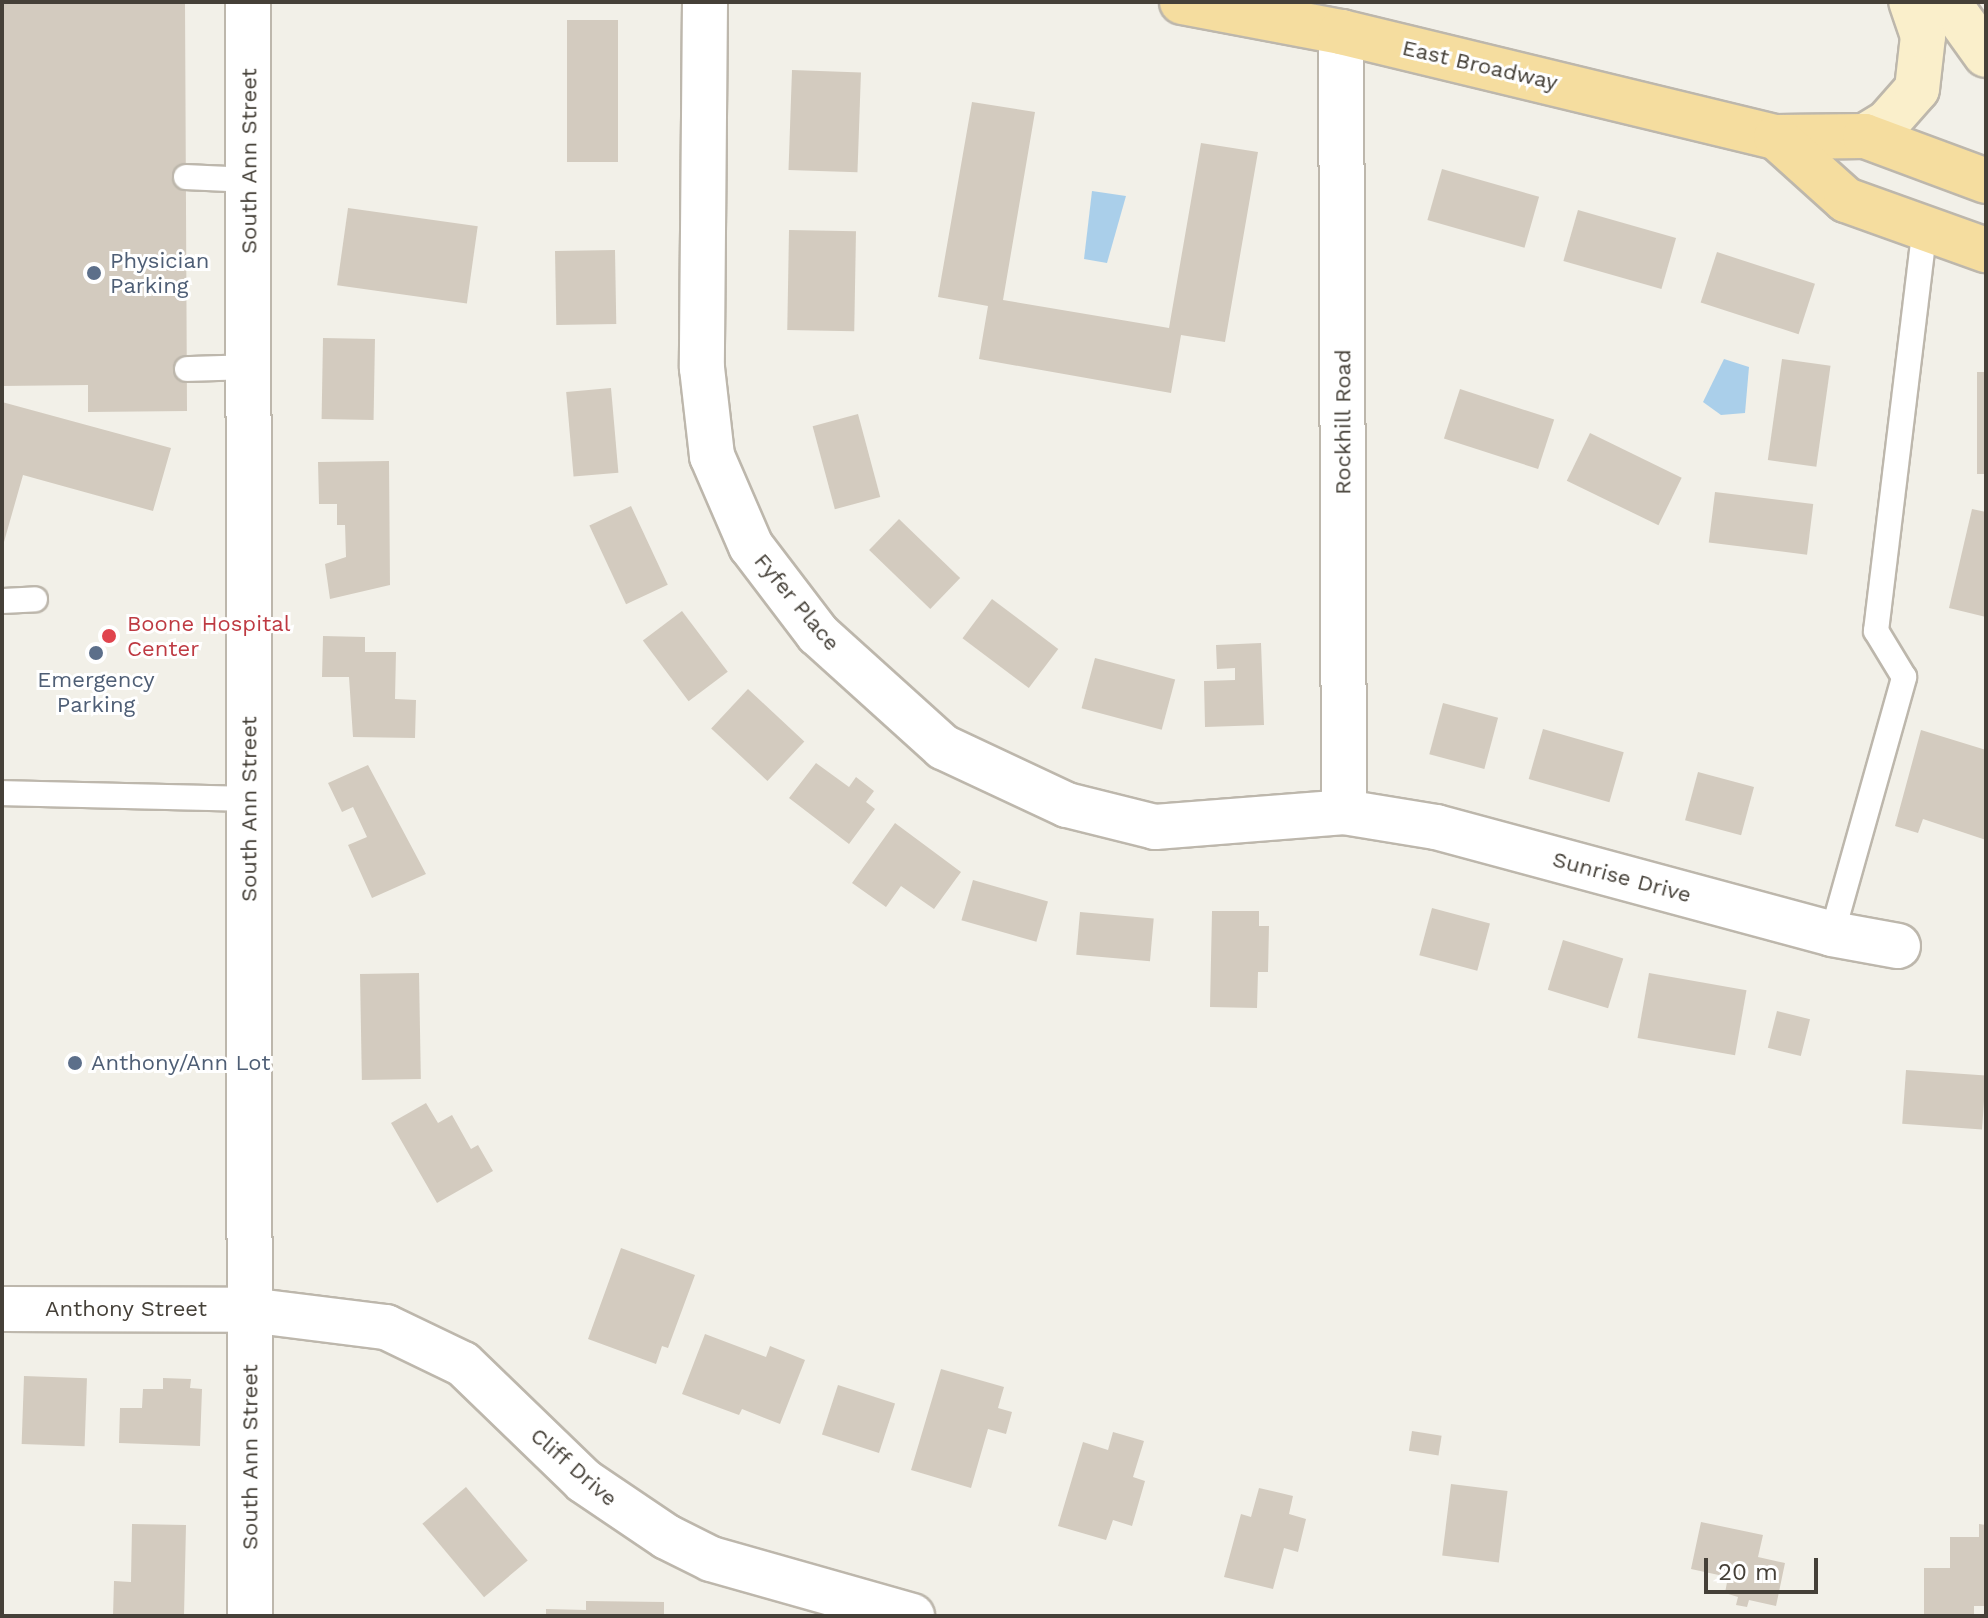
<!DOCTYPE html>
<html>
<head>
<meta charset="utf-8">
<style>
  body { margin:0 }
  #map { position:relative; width:1988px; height:1618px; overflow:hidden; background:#f2f0e8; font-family:"Work Sans",sans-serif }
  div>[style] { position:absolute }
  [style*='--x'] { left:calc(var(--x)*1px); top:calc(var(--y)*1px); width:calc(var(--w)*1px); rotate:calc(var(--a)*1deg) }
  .water>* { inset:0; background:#aacfea }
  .building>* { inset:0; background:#d3cbbf; transform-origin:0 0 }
  .roads { filter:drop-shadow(2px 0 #bdb7ac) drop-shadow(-2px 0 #bdb7ac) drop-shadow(0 2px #bdb7ac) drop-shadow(0 -2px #bdb7ac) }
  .service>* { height:24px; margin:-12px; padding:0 12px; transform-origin:12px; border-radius:12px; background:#fff }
  .minor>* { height:44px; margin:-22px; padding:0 22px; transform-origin:22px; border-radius:22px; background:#fff }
  .secondary>* { height:44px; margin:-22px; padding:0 22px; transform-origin:22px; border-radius:22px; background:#faefcb }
  .primary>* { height:44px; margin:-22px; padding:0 22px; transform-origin:22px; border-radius:22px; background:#f5dd9f }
  .dots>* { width:22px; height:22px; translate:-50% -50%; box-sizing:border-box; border:4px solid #fff; border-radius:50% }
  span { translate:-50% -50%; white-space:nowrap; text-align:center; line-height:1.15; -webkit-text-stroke:6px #fff; paint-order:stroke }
  .street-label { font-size:22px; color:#454038 }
  .service-label { font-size:22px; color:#4e5e75 }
  .left { translate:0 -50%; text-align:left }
  .health-label { font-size:22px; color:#be3a42 }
  .frame { position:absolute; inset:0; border:4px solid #454038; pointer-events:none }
  .scale { position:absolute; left:1704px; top:1558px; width:114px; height:36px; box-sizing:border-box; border:4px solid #454038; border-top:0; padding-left:10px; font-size:24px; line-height:28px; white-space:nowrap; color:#454038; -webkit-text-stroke:6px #fff; paint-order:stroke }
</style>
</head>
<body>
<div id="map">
  <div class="water">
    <div style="clip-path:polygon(1092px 191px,1126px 196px,1107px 263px,1084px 259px)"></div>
    <div style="clip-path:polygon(1724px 359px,1749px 367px,1745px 413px,1721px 415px,1703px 402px)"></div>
  </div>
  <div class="building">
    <div style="clip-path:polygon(2px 2px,185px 2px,187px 411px,88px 412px,88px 385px,2px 386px)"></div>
    <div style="left:567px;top:20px;width:51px;height:142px"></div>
    <div style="left:792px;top:70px;width:69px;height:100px;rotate:2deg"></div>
    <div style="clip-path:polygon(972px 102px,1035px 112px,1003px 300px,1169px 328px,1201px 143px,1258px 152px,1225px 342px,1181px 335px,1171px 393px,979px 359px,988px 306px,938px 297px)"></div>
    <div style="left:1442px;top:169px;width:101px;height:53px;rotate:16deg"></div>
    <div style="left:348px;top:208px;width:131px;height:78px;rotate:8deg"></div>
    <div style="left:1578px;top:210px;width:102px;height:53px;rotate:16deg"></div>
    <div style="left:789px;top:230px;width:67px;height:100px;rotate:1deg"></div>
    <div style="left:615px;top:250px;width:74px;height:60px;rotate:89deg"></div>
    <div style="left:1717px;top:252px;width:103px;height:53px;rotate:18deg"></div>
    <div style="left:323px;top:338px;width:52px;height:81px;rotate:1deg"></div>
    <div style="left:1782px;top:359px;width:49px;height:102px;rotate:8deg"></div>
    <div style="left:1977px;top:372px;width:9px;height:102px"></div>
    <div style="left:611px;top:388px;width:85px;height:45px;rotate:85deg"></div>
    <div style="left:1460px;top:389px;width:99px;height:52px;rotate:18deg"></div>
    <div style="clip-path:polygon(2px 402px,171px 448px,153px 511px,23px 475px,2px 549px)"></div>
    <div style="left:858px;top:414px;width:86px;height:47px;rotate:75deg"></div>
    <div style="left:1590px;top:433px;width:102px;height:53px;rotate:26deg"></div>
    <div style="clip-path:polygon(389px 461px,390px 585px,330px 599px,325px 564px,346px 557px,345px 525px,337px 525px,337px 504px,319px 504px,318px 462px)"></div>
    <div style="left:1715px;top:492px;width:99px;height:51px;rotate:7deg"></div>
    <div style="left:631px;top:506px;width:87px;height:46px;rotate:65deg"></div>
    <div style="clip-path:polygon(1972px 509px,1986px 512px,1986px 617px,1949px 608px)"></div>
    <div style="left:899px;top:519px;width:85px;height:43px;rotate:44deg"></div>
    <div style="left:992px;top:599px;width:83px;height:49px;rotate:37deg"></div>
    <div style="left:682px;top:611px;width:76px;height:49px;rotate:53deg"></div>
    <div style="clip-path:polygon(323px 636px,365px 637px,365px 652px,396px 652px,395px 699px,416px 700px,415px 738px,353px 737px,349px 677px,322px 677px)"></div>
    <div style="clip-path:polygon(1261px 643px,1264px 725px,1205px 727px,1204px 681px,1235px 680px,1235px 668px,1217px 669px,1216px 645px)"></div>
    <div style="left:1095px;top:658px;width:83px;height:52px;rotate:15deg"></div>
    <div style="left:748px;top:689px;width:77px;height:54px;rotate:43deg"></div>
    <div style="left:1443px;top:703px;width:57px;height:53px;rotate:15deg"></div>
    <div style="left:1543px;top:729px;width:84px;height:52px;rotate:16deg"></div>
    <div style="clip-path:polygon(1921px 730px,1986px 750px,1986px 840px,1923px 819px,1918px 833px,1895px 826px)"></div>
    <div style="clip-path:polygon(816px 763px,849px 787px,856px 777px,874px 791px,866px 802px,875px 809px,849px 844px,789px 798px)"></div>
    <div style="clip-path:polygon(368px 765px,426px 874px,372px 898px,348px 845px,367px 837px,353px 807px,342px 812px,328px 783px)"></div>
    <div style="left:1698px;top:772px;width:58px;height:50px;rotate:15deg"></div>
    <div style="clip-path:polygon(895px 823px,961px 872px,934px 909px,901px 886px,886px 907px,852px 883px)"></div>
    <div style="left:973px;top:880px;width:78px;height:42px;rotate:16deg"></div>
    <div style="left:1432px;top:908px;width:60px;height:49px;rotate:15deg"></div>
    <div style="clip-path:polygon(1212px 911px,1259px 911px,1259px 926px,1269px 926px,1268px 972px,1258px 972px,1257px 1008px,1210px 1007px)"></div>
    <div style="left:1080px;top:912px;width:74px;height:43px;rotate:5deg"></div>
    <div style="left:1563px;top:940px;width:63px;height:52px;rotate:17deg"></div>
    <div style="left:419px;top:973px;width:106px;height:59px;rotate:89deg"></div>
    <div style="left:1649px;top:973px;width:99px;height:66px;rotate:10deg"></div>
    <div style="left:1777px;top:1011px;width:34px;height:38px;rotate:14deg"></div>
    <div style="left:1906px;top:1070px;width:80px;height:54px;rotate:4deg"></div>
    <div style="clip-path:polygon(426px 1103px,438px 1123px,452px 1115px,471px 1149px,478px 1145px,493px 1171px,437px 1203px,391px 1123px)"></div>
    <div style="clip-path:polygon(621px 1248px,695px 1275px,668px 1348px,662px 1346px,656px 1364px,588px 1339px)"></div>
    <div style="clip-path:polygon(705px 1334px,766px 1357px,770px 1346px,805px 1360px,780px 1424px,742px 1409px,739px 1415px,682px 1394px)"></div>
    <div style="clip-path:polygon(941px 1369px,1004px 1387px,998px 1408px,1012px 1412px,1006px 1434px,988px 1429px,971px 1488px,911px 1470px)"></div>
    <div style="left:24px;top:1376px;width:63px;height:68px;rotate:2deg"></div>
    <div style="clip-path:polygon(163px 1378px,191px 1379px,190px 1388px,202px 1389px,200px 1446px,119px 1443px,120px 1408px,142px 1408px,143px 1389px,163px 1389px)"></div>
    <div style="left:838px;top:1385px;width:60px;height:52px;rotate:18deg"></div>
    <div style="left:1412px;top:1431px;width:30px;height:20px;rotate:9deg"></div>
    <div style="clip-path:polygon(1113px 1432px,1144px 1441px,1133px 1477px,1145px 1481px,1132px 1526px,1113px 1520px,1106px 1540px,1058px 1526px,1083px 1442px,1108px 1450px)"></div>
    <div style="left:1451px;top:1484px;width:57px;height:72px;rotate:7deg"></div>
    <div style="left:466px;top:1487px;width:96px;height:57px;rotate:50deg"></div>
    <div style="clip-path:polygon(1259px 1488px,1293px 1496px,1289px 1514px,1306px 1519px,1298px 1552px,1284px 1548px,1273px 1589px,1224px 1577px,1241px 1514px,1251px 1517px)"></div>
    <div style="clip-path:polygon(1701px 1522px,1763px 1535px,1758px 1557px,1785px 1563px,1776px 1606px,1749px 1600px,1747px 1607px,1736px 1605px,1738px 1597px,1725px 1593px,1728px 1577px,1691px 1569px)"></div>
    <div style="clip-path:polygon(132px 1524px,186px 1525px,184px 1616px,113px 1616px,114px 1581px,131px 1582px)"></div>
    <div style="clip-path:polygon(1979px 1524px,1986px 1525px,1986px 1606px,1974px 1606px,1974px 1616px,1924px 1616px,1924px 1568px,1950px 1568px,1950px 1537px,1979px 1537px)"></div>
    <div style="clip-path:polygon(586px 1601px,664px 1602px,664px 1616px,546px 1616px,546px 1609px,586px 1610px)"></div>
  </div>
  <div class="roads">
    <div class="service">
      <div style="--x:186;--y:177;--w:63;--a:2.7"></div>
      <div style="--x:187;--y:369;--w:62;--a:-1.8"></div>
      <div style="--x:2;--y:601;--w:33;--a:-3"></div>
      <div style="--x:2;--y:793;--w:248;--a:1.4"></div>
      <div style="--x:1832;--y:934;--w:267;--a:-74.3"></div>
      <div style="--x:1904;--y:677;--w:54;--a:-121.3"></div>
      <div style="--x:1876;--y:631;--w:406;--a:-83.1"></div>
    </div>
    <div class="minor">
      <div style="--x:248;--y:2;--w:1614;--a:89.93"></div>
      <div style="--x:705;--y:2;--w:366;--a:90.5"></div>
      <div style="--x:702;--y:368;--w:89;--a:83.5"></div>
      <div style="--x:712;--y:456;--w:98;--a:66.6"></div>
      <div style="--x:751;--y:546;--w:111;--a:52.7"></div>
      <div style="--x:818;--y:634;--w:169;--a:42.1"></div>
      <div style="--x:943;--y:747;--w:137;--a:25.1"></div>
      <div style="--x:1067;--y:805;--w:91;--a:14"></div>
      <div style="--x:1155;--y:827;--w:190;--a:-4.5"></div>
      <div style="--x:1344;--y:812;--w:93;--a:9.3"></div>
      <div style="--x:1436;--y:827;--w:410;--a:15.1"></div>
      <div style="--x:1832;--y:934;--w:67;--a:10.3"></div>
      <div style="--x:1341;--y:32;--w:780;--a:89.78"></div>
      <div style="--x:2;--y:1309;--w:247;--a:0.2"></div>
      <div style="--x:249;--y:1310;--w:138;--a:7.1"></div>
      <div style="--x:386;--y:1327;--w:85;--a:25.7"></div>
      <div style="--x:463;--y:1364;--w:168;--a:44"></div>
      <div style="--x:584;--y:1481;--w:100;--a:34"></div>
      <div style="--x:667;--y:1537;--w:49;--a:26.6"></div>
      <div style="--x:711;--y:1559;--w:209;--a:15.8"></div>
    </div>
    <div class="secondary">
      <div style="--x:1948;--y:2;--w:65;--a:54.4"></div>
      <div style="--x:1865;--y:136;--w:26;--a:-31"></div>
      <div style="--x:1887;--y:123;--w:45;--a:-48.6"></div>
      <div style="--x:1917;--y:89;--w:53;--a:-83.5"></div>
      <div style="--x:1923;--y:36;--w:36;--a:-109"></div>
    </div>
    <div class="primary">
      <div style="--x:1182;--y:2;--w:162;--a:10.7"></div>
      <div style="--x:1341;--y:32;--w:447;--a:13.6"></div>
      <div style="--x:1776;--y:137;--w:89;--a:-0.6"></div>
      <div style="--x:1865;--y:136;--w:129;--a:20.4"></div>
      <div style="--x:1776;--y:137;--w:94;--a:42"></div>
      <div style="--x:1846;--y:200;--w:149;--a:19.7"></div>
    </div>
  </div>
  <div class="dots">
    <div style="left:94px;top:273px;background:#5c6f8a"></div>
    <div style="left:109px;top:636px;background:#e0444e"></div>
    <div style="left:96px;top:653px;background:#5c6f8a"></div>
    <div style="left:75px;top:1063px;background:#5c6f8a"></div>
  </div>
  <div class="street-label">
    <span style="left:1480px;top:65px;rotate:13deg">East Broadway</span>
    <span style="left:249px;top:161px;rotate:-90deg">South Ann Street</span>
    <span style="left:1343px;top:422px;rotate:-90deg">Rockhill Road</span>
    <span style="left:797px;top:602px;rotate:50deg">Fyfer Place</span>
    <span style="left:249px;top:809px;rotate:-90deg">South Ann Street</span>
    <span style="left:1622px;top:877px;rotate:15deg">Sunrise Drive</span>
    <span style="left:126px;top:1309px">Anthony Street</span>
    <span style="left:250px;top:1457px;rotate:-90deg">South Ann Street</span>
    <span style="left:574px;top:1467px;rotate:41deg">Cliff Drive</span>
  </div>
  <div class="service-label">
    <span class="left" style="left:110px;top:273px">Physician<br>Parking</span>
    <span style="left:96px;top:692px">Emergency<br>Parking</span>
    <span class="left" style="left:91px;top:1063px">Anthony/Ann Lot</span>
  </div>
  <div class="health-label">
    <span class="left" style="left:127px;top:636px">Boone Hospital<br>Center</span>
  </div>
  <div class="frame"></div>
  <div class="scale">20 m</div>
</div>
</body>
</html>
